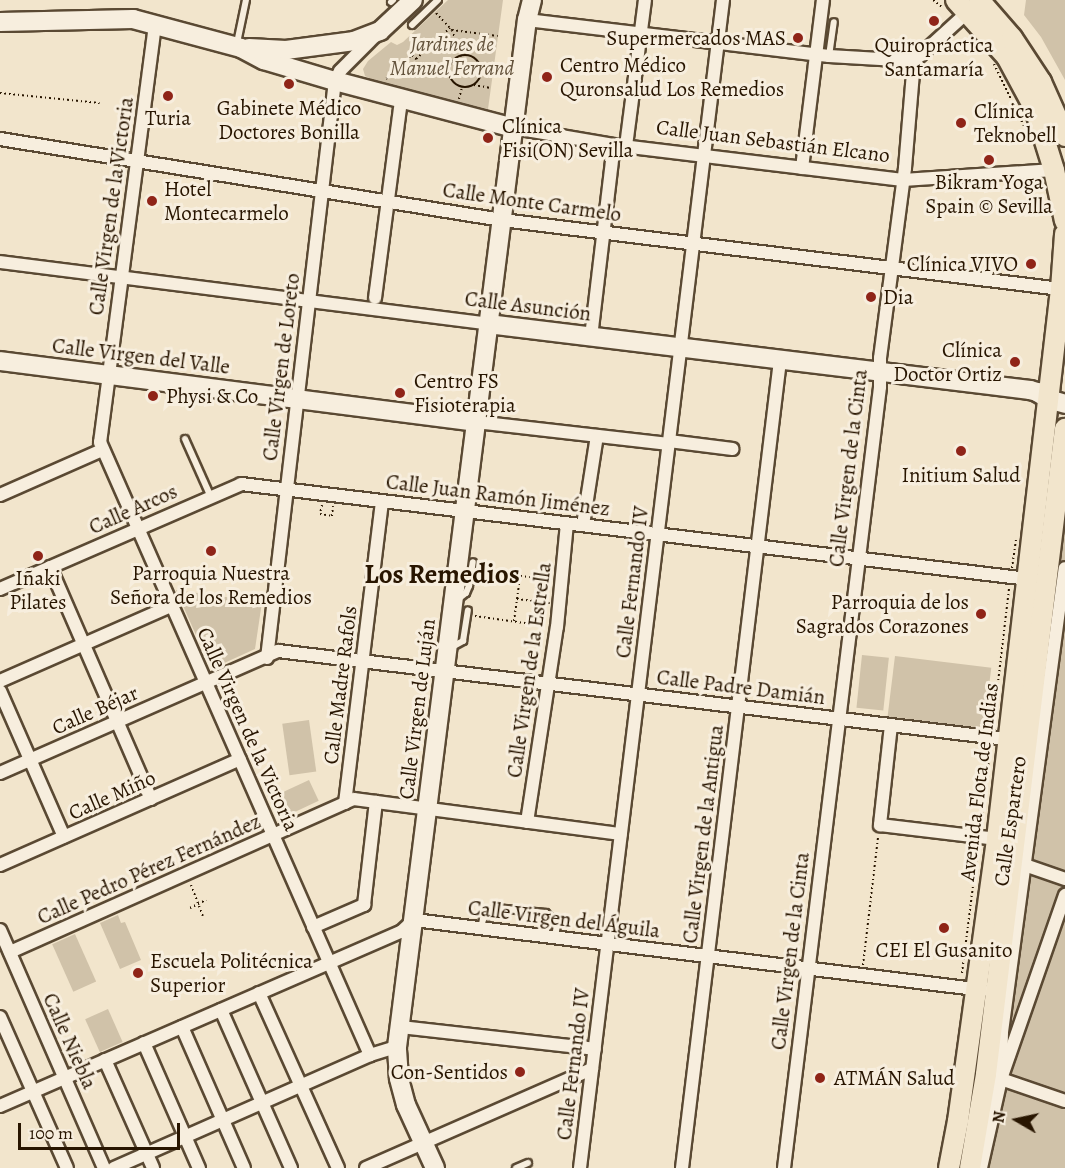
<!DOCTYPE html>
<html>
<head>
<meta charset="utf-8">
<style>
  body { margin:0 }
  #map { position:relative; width:1065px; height:1168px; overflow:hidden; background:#f2e5cc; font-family:Alegreya,serif }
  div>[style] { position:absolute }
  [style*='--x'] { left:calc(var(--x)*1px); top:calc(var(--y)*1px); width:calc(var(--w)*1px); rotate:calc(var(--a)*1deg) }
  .green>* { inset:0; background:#d0c2a9; transform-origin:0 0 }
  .path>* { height:2px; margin-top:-1px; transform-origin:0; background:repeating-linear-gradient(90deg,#281500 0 1.5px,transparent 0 4.5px) }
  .path>.ring { margin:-1px; padding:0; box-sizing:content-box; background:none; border:2px solid #281500; border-radius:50% }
  .roads { filter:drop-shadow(2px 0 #5a4933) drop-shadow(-2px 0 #5a4933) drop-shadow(0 2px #5a4933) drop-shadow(0 -2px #5a4933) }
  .lane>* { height:6px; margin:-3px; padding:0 3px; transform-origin:3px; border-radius:3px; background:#f7eede }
  .street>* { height:12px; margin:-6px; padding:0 6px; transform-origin:6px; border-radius:6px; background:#f7eede }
  .secondary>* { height:18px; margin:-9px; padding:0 9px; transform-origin:9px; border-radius:9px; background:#f7eede }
  .primary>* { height:20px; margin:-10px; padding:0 10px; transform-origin:10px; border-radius:10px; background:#f2e5cc }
  .dots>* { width:16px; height:16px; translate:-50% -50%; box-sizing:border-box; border:3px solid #f7eede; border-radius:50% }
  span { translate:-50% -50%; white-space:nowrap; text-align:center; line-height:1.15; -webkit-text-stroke:6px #f7eede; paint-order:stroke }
  .poi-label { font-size:21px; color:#281500 }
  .right { translate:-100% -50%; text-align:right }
  .left { translate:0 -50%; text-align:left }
  .park-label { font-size:21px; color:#63523b; font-style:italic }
  .street-label { font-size:21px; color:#281500 }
  .district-label { font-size:27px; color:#281500; font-weight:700 }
  .north { position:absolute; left:987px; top:1090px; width:60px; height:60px; -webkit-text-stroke:4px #f7eede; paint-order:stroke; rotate:279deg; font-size:16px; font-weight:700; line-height:24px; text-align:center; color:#281500 }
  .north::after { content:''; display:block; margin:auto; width:21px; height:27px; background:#281500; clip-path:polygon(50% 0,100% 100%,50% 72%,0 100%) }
  .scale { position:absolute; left:18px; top:1123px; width:162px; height:27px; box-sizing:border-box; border:3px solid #281500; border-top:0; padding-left:8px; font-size:18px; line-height:21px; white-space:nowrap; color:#281500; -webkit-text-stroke:4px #f7eede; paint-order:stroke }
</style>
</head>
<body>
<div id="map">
  <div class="green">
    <div style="clip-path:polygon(448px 0,503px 0,488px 109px,384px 85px,365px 76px,363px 69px,368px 61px,391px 42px,397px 45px,403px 42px)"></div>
    <div style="clip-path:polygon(1026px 0,1065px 0,1065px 80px,1041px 37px,1024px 15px)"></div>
    <div style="clip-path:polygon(1065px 520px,1065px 1168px,973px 1168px,990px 1088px)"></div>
    <div style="clip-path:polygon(176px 590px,262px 602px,255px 649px,211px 669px)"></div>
    <div style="left:862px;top:655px;width:27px;height:53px;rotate:6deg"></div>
    <div style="left:895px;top:656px;width:97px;height:61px;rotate:7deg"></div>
    <div style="left:309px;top:720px;width:52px;height:27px;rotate:82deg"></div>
    <div style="left:309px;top:780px;width:23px;height:41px;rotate:65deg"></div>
    <div style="clip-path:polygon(118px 915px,121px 923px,125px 922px,141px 960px,120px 969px,100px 923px)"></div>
    <div style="left:75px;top:934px;width:52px;height:25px;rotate:66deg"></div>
    <div style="left:108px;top:1009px;width:36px;height:25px;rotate:66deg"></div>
  </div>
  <div class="path">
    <div style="--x:933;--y:0;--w:11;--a:38"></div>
    <div style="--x:436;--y:13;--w:23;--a:47"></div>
    <div style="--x:452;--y:30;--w:28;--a:71"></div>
    <div style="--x:452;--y:30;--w:46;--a:7.4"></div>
    <div class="ring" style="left:449px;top:55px;width:30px;height:30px"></div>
    <div style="--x:994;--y:64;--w:69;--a:64.2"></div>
    <div style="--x:386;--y:79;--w:35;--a:-43"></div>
    <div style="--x:412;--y:55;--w:6;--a:45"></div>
    <div style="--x:416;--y:59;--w:46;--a:-42.4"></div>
    <div style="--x:474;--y:85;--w:17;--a:10"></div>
    <div style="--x:0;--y:93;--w:100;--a:5.8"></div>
    <div style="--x:459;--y:99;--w:12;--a:-76"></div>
    <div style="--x:322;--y:505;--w:9;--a:103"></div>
    <div style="--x:320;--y:514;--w:12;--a:9"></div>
    <div style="--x:332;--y:516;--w:10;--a:-84"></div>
    <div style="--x:1012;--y:568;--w:30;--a:-82"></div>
    <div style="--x:480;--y:571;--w:58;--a:6.9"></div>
    <div style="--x:538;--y:578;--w:46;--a:97.4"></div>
    <div style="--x:532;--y:624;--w:13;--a:9"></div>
    <div style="--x:538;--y:578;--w:12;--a:5"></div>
    <div style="--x:517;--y:599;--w:33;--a:7"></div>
    <div style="--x:475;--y:616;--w:58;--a:8"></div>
    <div style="--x:514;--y:621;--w:44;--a:-82.2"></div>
    <div style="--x:993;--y:725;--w:138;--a:-83.3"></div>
    <div style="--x:981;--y:827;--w:79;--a:-83.4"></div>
    <div style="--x:191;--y:885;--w:33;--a:69"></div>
    <div style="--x:190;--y:908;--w:18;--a:-27"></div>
    <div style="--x:863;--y:965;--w:129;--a:-83.3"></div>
    <div style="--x:962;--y:973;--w:127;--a:-82.8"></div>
  </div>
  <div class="roads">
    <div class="lane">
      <div style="--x:391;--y:2;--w:3;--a:-45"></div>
      <div style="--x:412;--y:25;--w:36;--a:-44"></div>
      <div style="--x:237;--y:43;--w:44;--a:-78.2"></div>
      <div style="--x:829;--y:56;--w:34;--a:-82"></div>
      <div style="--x:185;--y:439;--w:64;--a:65.9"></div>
      <div style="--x:457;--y:600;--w:11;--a:-38"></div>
      <div style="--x:466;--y:593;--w:8;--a:-67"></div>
      <div style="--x:469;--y:586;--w:24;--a:-81"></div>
      <div style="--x:450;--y:648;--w:15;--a:-28"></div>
      <div style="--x:463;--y:641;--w:31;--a:-81"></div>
      <div style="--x:481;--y:928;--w:9;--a:-77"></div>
      <div style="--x:483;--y:919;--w:17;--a:-40"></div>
      <div style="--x:496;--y:908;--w:50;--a:5.7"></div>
      <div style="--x:546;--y:913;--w:16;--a:45"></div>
      <div style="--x:557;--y:924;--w:14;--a:98"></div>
      <div style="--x:516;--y:1168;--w:13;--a:-23"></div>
    </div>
    <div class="street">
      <div style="--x:527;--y:20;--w:304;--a:6.8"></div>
      <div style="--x:829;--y:56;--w:85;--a:3.4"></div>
      <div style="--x:155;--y:25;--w:421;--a:97.5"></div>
      <div style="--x:100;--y:442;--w:670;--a:66.23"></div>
      <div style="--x:514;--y:128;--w:101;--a:9.6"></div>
      <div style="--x:614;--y:145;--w:291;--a:6.9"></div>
      <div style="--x:903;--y:180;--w:151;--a:-3.8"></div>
      <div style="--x:0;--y:139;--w:508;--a:9.17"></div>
      <div style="--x:502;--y:220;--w:563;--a:7.04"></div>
      <div style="--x:626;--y:146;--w:147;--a:-82.6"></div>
      <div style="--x:802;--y:168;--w:169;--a:-82.9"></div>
      <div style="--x:0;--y:262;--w:492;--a:7.2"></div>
      <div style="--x:375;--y:298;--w:200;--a:-82.5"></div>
      <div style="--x:591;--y:337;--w:193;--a:-83.2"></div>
      <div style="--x:476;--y:422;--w:194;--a:6.5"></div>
      <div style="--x:669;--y:441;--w:64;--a:7.2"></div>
      <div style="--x:0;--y:495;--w:111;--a:-23.8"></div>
      <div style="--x:583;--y:525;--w:90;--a:-81.1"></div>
      <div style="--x:50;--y:567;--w:253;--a:66.5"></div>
      <div style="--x:0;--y:589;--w:263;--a:-23.5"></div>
      <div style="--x:241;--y:484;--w:793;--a:6.88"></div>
      <div style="--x:267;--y:658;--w:581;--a:-83.28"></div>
      <div style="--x:335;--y:81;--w:11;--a:-63"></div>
      <div style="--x:340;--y:71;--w:49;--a:-45"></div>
      <div style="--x:0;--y:681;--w:189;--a:-23.7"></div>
      <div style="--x:0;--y:691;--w:159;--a:66.3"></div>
      <div style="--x:891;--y:725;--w:101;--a:96.3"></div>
      <div style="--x:880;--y:825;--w:118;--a:6.8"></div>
      <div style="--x:0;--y:773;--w:304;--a:-23.7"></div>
      <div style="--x:278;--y:651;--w:741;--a:6.89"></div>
      <div style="--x:345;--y:803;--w:304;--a:-83"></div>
      <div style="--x:527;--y:822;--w:197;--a:-81.3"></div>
      <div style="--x:557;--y:627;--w:104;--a:-84.5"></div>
      <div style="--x:1016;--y:862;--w:52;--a:19.1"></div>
      <div style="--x:0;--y:865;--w:262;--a:-23.8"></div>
      <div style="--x:313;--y:927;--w:56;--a:-23.3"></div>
      <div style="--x:364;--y:905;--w:104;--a:-83.4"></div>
      <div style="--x:0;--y:930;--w:260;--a:66.4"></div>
      <div style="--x:10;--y:952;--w:376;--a:-24"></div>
      <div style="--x:354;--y:799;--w:269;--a:7.5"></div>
      <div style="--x:259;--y:993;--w:192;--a:65.7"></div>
      <div style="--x:221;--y:1010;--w:173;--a:66.1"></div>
      <div style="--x:0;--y:1017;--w:165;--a:66.1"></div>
      <div style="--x:182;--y:1027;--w:154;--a:66.3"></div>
      <div style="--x:400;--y:1027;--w:196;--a:6.4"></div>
      <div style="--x:144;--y:1043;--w:137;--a:66.3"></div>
      <div style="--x:105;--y:1060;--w:118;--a:66"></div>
      <div style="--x:995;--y:1077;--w:74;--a:18.9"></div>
      <div style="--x:1001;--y:1079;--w:47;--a:-88.8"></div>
      <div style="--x:1002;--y:1032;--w:468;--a:-82.3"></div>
      <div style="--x:0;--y:1106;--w:437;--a:-23.5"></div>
      <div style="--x:401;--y:932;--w:18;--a:-43"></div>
      <div style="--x:414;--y:920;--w:573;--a:7.01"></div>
      <div style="--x:114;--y:1168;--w:280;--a:-23.8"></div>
      <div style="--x:370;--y:1055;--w:28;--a:-17"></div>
      <div style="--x:366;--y:1168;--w:247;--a:-23.7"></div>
      <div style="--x:580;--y:1168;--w:1177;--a:-83.02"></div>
      <div style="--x:682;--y:1168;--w:813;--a:-83.08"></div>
      <div style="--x:784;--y:1168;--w:787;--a:-82.99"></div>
      <div style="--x:880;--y:387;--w:29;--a:-90"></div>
      <div style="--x:880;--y:358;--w:192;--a:-82.5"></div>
      <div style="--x:905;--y:168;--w:107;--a:-85.2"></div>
      <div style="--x:914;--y:61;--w:77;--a:-42.4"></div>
      <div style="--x:981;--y:1168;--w:91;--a:-77.3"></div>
      <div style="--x:1001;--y:1079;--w:195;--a:-70.8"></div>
    </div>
    <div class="secondary">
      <div style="--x:0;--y:22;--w:133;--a:-1.3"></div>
      <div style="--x:133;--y:19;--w:112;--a:15"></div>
      <div style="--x:241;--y:48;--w:26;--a:28"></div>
      <div style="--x:264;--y:60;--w:74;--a:16.5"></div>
      <div style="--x:335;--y:81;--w:185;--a:14.7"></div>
      <div style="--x:249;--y:48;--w:37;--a:3"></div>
      <div style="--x:286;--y:50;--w:69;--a:-7.5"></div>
      <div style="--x:354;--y:41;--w:28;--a:-21"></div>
      <div style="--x:380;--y:31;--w:45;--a:-43.2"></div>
      <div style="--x:488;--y:324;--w:546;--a:6.94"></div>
      <div style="--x:1030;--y:390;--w:7;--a:16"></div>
      <div style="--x:1037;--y:392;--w:13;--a:32"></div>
      <div style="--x:1048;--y:399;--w:18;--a:16"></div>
      <div style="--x:0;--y:361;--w:480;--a:7.3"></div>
      <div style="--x:435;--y:1168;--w:69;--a:-114.7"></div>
      <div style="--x:406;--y:1105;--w:28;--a:-105"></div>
      <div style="--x:399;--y:1078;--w:31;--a:-94"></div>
      <div style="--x:397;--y:1047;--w:1035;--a:-82.79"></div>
      <div style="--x:527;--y:20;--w:21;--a:-76"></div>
    </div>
    <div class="primary">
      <div style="--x:956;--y:0;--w:76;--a:48.2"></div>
      <div style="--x:1007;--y:57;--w:59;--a:61.7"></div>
      <div style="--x:1035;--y:109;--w:64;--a:72.7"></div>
      <div style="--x:1054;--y:170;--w:52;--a:77.8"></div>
      <div style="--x:979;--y:0;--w:50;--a:49"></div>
      <div style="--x:1012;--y:38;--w:53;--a:56.6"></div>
      <div style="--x:1041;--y:82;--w:59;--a:66"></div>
      <div style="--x:949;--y:1168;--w:48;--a:-79.2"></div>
      <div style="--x:958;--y:1121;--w:285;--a:-82.1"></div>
      <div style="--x:997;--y:839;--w:554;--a:-83.36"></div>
      <div style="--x:1061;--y:289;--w:55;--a:-85.8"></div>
      <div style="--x:970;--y:1168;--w:95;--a:-80.3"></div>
      <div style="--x:986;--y:1074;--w:650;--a:-83.02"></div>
    </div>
  </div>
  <div class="dots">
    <div style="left:934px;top:21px;background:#8f2418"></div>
    <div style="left:798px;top:38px;background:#8f2418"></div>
    <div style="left:547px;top:77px;background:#8f2418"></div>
    <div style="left:289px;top:84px;background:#8f2418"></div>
    <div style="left:168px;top:96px;background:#8f2418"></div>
    <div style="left:961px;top:123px;background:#8f2418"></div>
    <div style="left:488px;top:138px;background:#8f2418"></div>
    <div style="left:989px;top:160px;background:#8f2418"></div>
    <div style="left:152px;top:201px;background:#8f2418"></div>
    <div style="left:1031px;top:264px;background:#8f2418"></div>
    <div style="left:871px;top:297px;background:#8f2418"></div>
    <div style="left:1015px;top:362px;background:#8f2418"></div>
    <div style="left:400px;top:393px;background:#8f2418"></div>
    <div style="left:153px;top:396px;background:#8f2418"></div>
    <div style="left:961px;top:451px;background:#8f2418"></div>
    <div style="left:211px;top:551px;background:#8f2418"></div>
    <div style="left:38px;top:556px;background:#8f2418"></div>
    <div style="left:981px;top:614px;background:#8f2418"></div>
    <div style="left:944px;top:928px;background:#8f2418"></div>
    <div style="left:138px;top:973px;background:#8f2418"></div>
    <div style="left:520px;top:1072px;background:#8f2418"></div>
    <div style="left:820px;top:1078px;background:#8f2418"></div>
  </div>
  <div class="poi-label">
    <span class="right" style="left:786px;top:38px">Supermercados MAS</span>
    <span style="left:934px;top:57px">Quiropráctica<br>Santamaría</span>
    <span class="left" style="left:560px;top:77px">Centro Médico<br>Quronsalud Los Remedios</span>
    <span style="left:289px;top:120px">Gabinete Médico<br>Doctores Bonilla</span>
    <span class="left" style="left:974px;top:123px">Clínica<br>Teknobell</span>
    <span style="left:168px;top:118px">Turia</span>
    <span class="left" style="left:502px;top:138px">Clínica<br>Fisi(ON) Sevilla</span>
    <span style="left:989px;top:194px">Bikram Yoga<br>Spain © Sevilla</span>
    <span class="left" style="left:164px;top:201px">Hotel<br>Montecarmelo</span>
    <span class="right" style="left:1018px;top:264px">Clínica VIVO</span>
    <span class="left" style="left:883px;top:297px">Dia</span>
    <span class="right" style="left:1002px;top:362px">Clínica<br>Doctor Ortiz</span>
    <span class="left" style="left:414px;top:393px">Centro FS<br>Fisioterapia</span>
    <span class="left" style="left:166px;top:396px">Physi &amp; Co</span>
    <span style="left:961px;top:475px">Initium Salud</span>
    <span style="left:211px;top:585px">Parroquia Nuestra<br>Señora de los Remedios</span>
    <span style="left:38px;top:590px">Iñaki<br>Pilates</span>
    <span class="right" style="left:969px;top:614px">Parroquia de los<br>Sagrados Corazones</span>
    <span style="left:944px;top:950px">CEI El Gusanito</span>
    <span class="left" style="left:150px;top:973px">Escuela Politécnica<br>Superior</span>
    <span class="right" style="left:508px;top:1072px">Con-Sentidos</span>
    <span class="left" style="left:834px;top:1078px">ATMÁN Salud</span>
  </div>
  <div class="park-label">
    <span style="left:452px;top:56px">Jardines de<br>Manuel Ferrand</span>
  </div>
  <div class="street-label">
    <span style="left:773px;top:141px;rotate:7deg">Calle Juan Sebastián Elcano</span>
    <span style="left:532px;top:202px;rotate:8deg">Calle Monte Carmelo</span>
    <span style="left:111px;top:206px;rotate:-82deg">Calle Virgen de la Victoria</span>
    <span style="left:528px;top:306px;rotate:7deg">Calle Asunción</span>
    <span style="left:141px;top:356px;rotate:7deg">Calle Virgen del Valle</span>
    <span style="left:281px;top:367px;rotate:-83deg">Calle Virgen de Loreto</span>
    <span style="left:848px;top:468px;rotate:-83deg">Calle Virgen de la Cinta</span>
    <span style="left:498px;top:495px;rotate:7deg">Calle Juan Ramón Jiménez</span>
    <span style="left:133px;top:509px;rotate:-24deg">Calle Arcos</span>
    <span style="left:632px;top:582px;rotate:-83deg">Calle Fernando IV</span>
    <span style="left:529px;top:670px;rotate:-82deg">Calle Virgen de la Estrella</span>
    <span style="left:340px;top:685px;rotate:-83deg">Calle Madre Rafols</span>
    <span style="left:741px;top:687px;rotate:7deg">Calle Padre Damián</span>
    <span style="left:417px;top:709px;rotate:-83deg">Calle Virgen de Luján</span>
    <span style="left:95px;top:710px;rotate:-24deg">Calle Béjar</span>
    <span style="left:248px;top:729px;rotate:66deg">Calle Virgen de la Victoria</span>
    <span style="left:979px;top:782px;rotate:-83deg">Avenida Flota de Indias</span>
    <span style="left:112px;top:795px;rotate:-24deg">Calle Miño</span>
    <span style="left:1010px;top:821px;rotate:-82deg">Calle Espartero</span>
    <span style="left:703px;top:834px;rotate:-83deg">Calle Virgen de la Antigua</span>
    <span style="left:149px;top:869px;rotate:-24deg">Calle Pedro Pérez Fernández</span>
    <span style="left:564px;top:919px;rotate:7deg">Calle Virgen del Águila</span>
    <span style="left:790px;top:951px;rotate:-83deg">Calle Virgen de la Cinta</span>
    <span style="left:70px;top:1041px;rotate:66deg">Calle Niebla</span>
    <span style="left:573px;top:1064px;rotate:-83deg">Calle Fernando IV</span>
  </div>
  <div class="district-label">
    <span style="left:442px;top:575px">Los Remedios</span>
  </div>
  <div class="north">N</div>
  <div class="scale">100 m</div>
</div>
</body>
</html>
